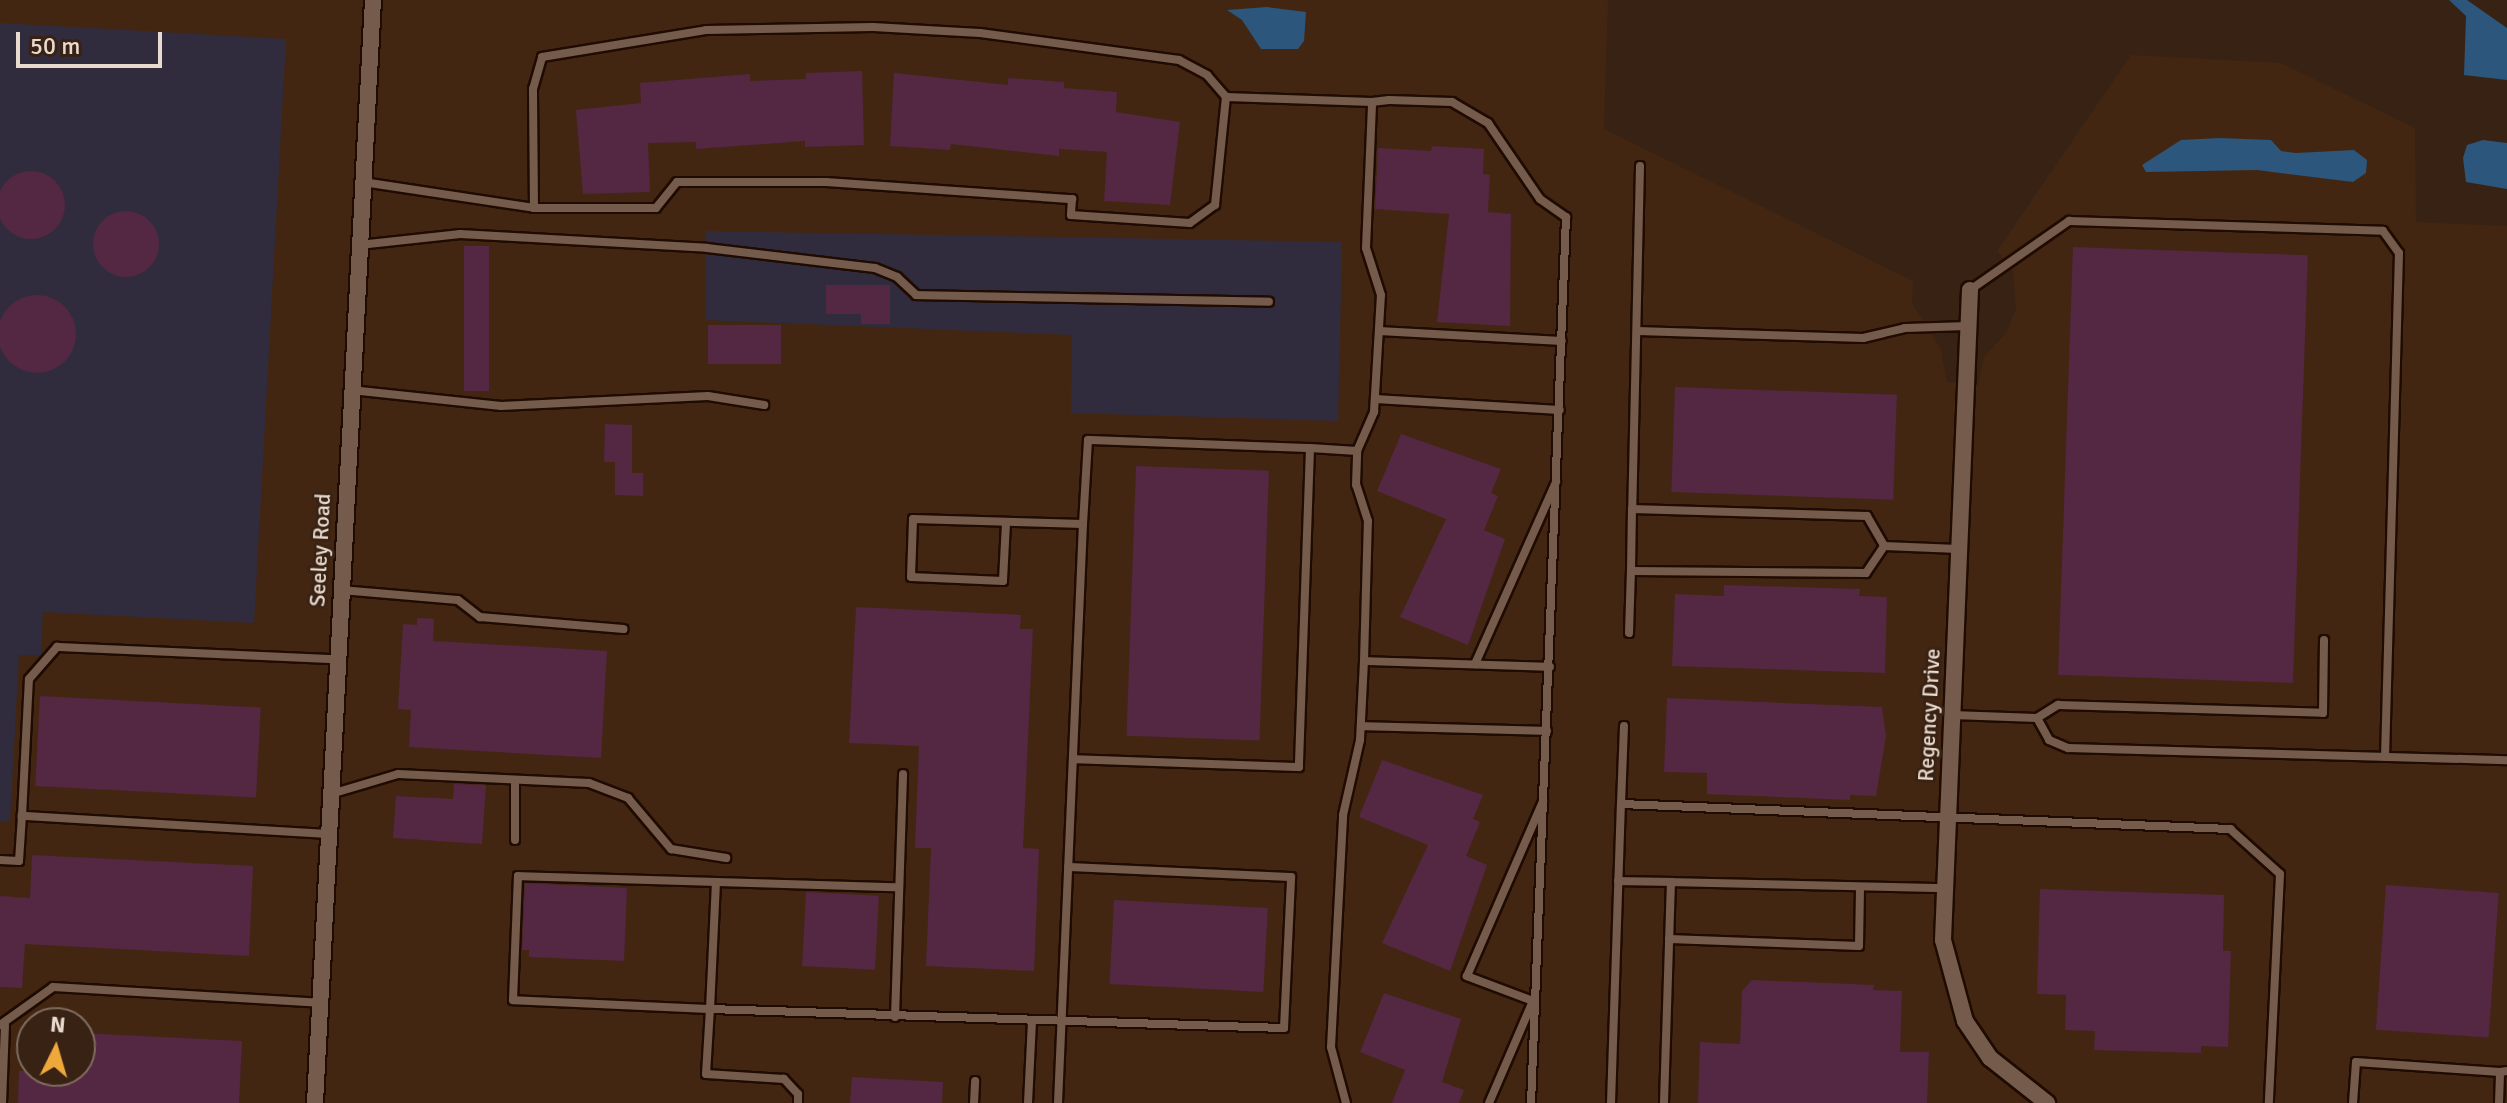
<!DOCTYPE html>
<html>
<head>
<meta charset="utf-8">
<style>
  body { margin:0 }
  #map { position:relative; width:2507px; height:1103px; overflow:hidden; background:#382213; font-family:Signika,sans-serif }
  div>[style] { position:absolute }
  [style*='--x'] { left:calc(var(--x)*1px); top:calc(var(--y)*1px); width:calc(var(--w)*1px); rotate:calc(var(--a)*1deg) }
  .built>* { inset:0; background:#422612 }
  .industrial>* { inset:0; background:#312c3d }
  .water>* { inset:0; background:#2c567b }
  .building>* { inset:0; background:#542743; transform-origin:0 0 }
  .round { border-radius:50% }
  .roads { filter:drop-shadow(2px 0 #1f0b01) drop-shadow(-2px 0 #1f0b01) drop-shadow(0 2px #1f0b01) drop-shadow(0 -2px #1f0b01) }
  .lane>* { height:8px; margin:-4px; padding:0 4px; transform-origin:4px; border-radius:4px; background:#745b4b }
  .street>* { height:16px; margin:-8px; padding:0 8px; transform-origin:8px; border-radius:8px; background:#745b4b }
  span { translate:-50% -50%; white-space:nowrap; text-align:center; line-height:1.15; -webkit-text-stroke:6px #382213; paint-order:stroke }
  .street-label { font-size:22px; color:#e9dad0 }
  .north { position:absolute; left:16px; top:1007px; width:80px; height:80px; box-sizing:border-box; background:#382213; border:2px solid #7f6c5f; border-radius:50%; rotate:5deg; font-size:22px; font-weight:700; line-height:32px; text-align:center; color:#e9dad0 }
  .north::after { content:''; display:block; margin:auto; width:28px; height:36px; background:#eea83c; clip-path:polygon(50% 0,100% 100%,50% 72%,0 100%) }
  .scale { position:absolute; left:16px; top:32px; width:146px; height:36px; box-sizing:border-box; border:4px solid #e9dad0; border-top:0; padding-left:10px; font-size:24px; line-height:28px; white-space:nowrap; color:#e9dad0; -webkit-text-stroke:6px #382213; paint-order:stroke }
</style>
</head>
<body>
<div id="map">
  <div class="built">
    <div style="clip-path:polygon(evenodd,0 0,1608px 0,1604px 129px,1913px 281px,1912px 303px,1941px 350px,1947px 382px,1978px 385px,1984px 357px,2006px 333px,2016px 309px,2013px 271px,1997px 251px,2131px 55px,2281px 63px,2415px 128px,2416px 222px,2507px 226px,2507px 1103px,0 1103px,0 0,32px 1023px,80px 1023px,80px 1071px,32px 1071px,32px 1023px)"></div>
  </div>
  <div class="industrial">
    <div style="clip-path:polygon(0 23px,286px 39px,254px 623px,43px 612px,41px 655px,19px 655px,10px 821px,0 821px)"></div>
    <div style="clip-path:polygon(706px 231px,1342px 242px,1338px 421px,1071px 413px,1072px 335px,706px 320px)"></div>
  </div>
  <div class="water">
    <div style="clip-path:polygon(2449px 0,2467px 0,2507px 28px,2507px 80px,2464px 75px,2466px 16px)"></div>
    <div style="clip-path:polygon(1267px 7px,1306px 12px,1304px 41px,1298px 49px,1261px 49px,1242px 20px,1227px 10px)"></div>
    <div style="clip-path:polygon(2219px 138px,2271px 140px,2281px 151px,2296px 153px,2354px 150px,2367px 160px,2366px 173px,2353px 182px,2257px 170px,2146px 172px,2142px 165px,2181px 140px)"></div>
    <div style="clip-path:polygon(2483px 140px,2507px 143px,2507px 189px,2466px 182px,2463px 158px,2467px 145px)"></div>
  </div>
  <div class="building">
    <div style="clip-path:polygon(862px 71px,864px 145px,805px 147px,805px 141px,696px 149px,696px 142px,648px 143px,650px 192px,583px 194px,576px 110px,641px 103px,640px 83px,750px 74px,750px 81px,806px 79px,806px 73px)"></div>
    <div style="clip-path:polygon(894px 73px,1008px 85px,1008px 78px,1064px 82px,1064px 88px,1117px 92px,1116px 112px,1180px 122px,1170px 205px,1104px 201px,1107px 152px,1059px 149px,1059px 156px,951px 144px,950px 150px,890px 146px)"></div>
    <div style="clip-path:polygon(1432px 146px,1484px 149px,1483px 174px,1490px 175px,1488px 212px,1511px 214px,1510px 326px,1437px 322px,1449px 214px,1375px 209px,1378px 148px,1431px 151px)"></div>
    <div class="round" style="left:-3px;top:171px;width:68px;height:68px"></div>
    <div class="round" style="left:93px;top:211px;width:66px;height:66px"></div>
    <div style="left:464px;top:246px;width:25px;height:145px"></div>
    <div style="left:2073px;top:247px;width:235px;height:428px;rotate:2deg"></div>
    <div style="clip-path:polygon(826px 285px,890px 285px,890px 324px,861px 324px,861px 314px,826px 314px)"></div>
    <div class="round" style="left:-2px;top:295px;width:78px;height:78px"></div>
    <div style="left:708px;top:325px;width:73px;height:39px"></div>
    <div style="left:1675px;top:387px;width:222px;height:105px;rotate:2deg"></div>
    <div style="clip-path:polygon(605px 424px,632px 425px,632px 473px,643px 473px,643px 496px,615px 495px,615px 462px,604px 462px)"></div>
    <div style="clip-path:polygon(1401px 434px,1501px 469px,1491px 493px,1498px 496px,1484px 530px,1505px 539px,1468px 645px,1400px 617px,1446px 519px,1377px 491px)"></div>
    <div style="left:1136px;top:466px;width:133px;height:270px;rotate:2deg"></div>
    <div style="clip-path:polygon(1724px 585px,1860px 589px,1859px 596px,1887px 597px,1885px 673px,1672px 666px,1675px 594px,1724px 596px)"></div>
    <div style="clip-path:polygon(856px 607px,1021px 615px,1020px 629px,1033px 629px,1023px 848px,1039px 849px,1034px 971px,926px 966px,931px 848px,915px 848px,919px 746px,849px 743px)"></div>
    <div style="clip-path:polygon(417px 618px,434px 619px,433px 641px,607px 651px,601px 758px,409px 747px,411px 710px,398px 709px,403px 624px,417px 625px)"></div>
    <div style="left:40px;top:696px;width:221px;height:90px;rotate:3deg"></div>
    <div style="clip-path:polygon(1667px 698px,1882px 707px,1886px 736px,1876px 796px,1850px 795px,1850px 800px,1707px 794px,1707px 773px,1664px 772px)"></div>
    <div style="clip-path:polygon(1382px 760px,1483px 795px,1473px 819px,1480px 822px,1466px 856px,1487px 865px,1450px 971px,1382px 943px,1428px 845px,1359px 817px)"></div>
    <div style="clip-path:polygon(454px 784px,486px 785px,482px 844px,393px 838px,396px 796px,453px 799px)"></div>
    <div style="clip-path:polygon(32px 855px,253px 866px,249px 956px,25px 944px,22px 988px,0 987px,0 896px,30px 898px)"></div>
    <div style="clip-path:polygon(525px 883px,627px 888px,624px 961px,529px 957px,529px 950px,522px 950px)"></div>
    <div style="left:2386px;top:885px;width:113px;height:145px;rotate:4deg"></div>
    <div style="clip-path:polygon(2040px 889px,2224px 895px,2223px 951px,2231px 951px,2228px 1047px,2201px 1046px,2201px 1053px,2094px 1050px,2095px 1031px,2065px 1030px,2066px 995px,2037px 994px)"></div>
    <div style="left:806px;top:892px;width:73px;height:74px;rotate:3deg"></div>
    <div style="left:1114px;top:900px;width:154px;height:84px;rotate:3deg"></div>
    <div style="clip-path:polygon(1752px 980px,1874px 985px,1873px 990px,1902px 991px,1900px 1052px,1929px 1052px,1927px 1103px,1698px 1103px,1700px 1042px,1740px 1044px,1742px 991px)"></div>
    <div style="clip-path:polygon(1384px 993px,1461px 1019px,1442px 1082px,1464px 1090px,1459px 1103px,1392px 1103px,1405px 1070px,1360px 1052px)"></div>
    <div style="clip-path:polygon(80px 1033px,242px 1041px,239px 1103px,18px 1103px,19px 1071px,80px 1071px)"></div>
    <div style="clip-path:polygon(852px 1077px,943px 1082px,942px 1103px,850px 1103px)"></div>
  </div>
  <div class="roads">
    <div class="lane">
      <div style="--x:1640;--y:166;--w:343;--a:91.3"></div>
      <div style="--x:1632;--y:509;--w:235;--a:1.7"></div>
      <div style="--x:1867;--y:516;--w:34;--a:60"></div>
      <div style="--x:1884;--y:546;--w:74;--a:2.3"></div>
      <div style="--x:363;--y:182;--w:173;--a:8.6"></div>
      <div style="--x:534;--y:208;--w:119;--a:-90.5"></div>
      <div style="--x:533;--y:89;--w:33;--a:-74"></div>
      <div style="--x:542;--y:57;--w:166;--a:-9.3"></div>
      <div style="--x:706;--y:30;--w:167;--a:-1"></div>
      <div style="--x:873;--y:27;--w:107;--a:3.2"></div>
      <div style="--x:980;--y:33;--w:201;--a:7.7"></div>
      <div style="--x:1179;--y:60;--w:32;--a:28"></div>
      <div style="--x:1207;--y:75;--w:29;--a:49"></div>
      <div style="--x:1226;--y:97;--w:146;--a:2"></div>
      <div style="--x:534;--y:208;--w:122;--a:0"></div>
      <div style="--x:656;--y:208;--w:33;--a:-51"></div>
      <div style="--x:677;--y:182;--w:149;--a:0"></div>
      <div style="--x:826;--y:182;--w:247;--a:4"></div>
      <div style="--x:1072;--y:199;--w:16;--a:94"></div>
      <div style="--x:1071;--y:215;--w:119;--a:3.8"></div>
      <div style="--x:1190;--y:223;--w:31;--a:-36"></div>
      <div style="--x:1215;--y:205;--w:109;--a:-84.2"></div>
      <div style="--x:359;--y:245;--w:102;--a:-6.2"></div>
      <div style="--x:460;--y:234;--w:247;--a:3.2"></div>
      <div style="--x:707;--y:248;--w:169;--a:6.8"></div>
      <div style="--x:875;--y:268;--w:24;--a:22"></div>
      <div style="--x:897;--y:277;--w:26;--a:43"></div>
      <div style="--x:916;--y:295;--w:353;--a:1.1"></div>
      <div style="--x:1970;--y:290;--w:121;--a:-34.9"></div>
      <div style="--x:2069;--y:221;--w:314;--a:1.8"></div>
      <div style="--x:2383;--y:231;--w:27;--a:54"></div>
      <div style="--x:2399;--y:253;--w:504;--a:91.59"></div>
      <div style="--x:1379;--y:331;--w:183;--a:3.1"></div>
      <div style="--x:1637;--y:331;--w:226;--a:1.8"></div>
      <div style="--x:1863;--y:338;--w:43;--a:-13.4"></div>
      <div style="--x:1905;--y:328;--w:63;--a:-1.8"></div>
      <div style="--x:351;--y:390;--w:151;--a:6.1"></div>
      <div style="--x:501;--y:406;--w:207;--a:-2.8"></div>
      <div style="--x:708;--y:396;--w:57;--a:9.1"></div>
      <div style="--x:1375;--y:399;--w:185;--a:3.4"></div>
      <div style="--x:1310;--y:448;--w:47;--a:3.7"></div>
      <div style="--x:1006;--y:523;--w:58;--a:93"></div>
      <div style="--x:1003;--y:581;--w:92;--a:-177.5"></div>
      <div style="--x:911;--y:577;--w:58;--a:-88"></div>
      <div style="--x:913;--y:519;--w:170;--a:1.7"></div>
      <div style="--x:1631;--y:571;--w:62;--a:-89.1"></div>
      <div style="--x:341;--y:590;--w:117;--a:4.9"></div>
      <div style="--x:458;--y:600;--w:28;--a:38"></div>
      <div style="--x:480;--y:617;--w:144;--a:4.8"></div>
      <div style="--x:1629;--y:633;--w:62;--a:-88.2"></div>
      <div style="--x:1631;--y:571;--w:235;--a:0.5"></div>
      <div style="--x:1866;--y:573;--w:32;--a:-56"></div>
      <div style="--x:1364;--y:661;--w:186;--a:1.8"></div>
      <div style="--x:1475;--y:664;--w:199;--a:-66"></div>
      <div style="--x:1952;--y:715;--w:85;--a:2"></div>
      <div style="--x:2037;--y:718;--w:25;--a:-32"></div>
      <div style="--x:2058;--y:705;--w:265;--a:1.7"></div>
      <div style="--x:2323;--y:713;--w:73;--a:-89.2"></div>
      <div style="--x:2037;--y:718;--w:25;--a:61"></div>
      <div style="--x:2049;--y:740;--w:21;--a:23"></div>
      <div style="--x:2068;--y:748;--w:439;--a:1.6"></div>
      <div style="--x:1361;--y:726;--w:186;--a:1.5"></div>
      <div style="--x:515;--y:781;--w:59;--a:90"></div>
      <div style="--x:331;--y:794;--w:70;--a:-16.6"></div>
      <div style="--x:398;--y:774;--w:191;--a:2.7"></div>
      <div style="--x:589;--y:783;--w:42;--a:21"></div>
      <div style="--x:628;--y:798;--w:67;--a:49.9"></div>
      <div style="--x:671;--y:849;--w:56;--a:9.3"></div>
      <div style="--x:1621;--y:804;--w:78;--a:-87.8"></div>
      <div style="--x:328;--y:834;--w:307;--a:-176.6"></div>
      <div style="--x:22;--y:816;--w:137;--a:-87.1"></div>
      <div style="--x:29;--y:679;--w:43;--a:-48.8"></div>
      <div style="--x:57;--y:647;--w:280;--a:2.5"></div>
      <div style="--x:0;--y:860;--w:19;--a:3"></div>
      <div style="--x:19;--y:861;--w:45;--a:-86.2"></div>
      <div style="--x:1618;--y:881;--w:53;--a:1.1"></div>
      <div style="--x:716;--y:882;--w:127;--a:92.7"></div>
      <div style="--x:710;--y:1009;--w:197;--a:-177.4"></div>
      <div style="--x:513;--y:1000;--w:124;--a:-87.7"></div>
      <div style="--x:518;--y:876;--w:381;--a:1.7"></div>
      <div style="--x:1669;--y:939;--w:190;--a:2.1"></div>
      <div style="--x:1859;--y:946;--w:57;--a:-89"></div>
      <div style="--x:895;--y:1017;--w:243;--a:-88.1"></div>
      <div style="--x:0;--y:1025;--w:65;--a:-35.6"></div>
      <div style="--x:53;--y:987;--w:267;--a:3.4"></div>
      <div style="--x:2;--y:1103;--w:78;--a:-87.8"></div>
      <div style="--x:798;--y:1103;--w:9;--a:-90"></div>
      <div style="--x:798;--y:1094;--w:21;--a:-133"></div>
      <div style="--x:784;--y:1079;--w:78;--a:-176.3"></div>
      <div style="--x:706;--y:1074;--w:65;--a:-86.5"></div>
      <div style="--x:710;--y:1009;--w:574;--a:1.9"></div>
      <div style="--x:1284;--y:1028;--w:151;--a:-87.3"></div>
      <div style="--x:1291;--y:877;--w:223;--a:-177.4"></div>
      <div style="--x:974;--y:1103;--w:22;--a:-87"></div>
      <div style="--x:1028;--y:1103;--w:82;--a:-87.2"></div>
      <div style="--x:1058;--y:1103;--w:580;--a:-87.53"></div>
      <div style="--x:1083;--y:524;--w:84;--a:-86.6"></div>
      <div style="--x:1088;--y:440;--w:222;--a:2.1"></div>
      <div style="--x:1310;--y:448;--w:319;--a:92"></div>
      <div style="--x:1299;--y:767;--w:226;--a:-178"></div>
      <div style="--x:1346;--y:1103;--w:58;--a:-105"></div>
      <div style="--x:1331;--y:1047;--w:232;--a:-87"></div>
      <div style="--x:1343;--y:815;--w:77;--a:-77.2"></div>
      <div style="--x:1360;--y:740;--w:79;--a:-87.1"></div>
      <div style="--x:1364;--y:661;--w:140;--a:-88.4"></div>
      <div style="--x:1368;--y:521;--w:38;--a:-108"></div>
      <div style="--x:1356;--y:485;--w:34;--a:-88"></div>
      <div style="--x:1357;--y:451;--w:43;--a:-66.4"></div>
      <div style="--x:1374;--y:412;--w:117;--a:-86.6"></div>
      <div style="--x:1381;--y:295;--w:49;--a:-107.7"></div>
      <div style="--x:1366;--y:248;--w:146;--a:-87.6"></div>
      <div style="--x:1372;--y:102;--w:17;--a:-7"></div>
      <div style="--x:1389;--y:100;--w:63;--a:1.8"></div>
      <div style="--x:1452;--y:102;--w:42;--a:30.3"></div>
      <div style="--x:1488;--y:123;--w:92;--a:55.6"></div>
      <div style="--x:1540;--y:199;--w:32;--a:35"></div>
      <div style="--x:1566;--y:217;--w:887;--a:92.26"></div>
      <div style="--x:1489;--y:1103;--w:111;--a:-66.7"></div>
      <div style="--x:1533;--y:1001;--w:71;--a:-159.3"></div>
      <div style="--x:1467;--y:976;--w:191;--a:-66.5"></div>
      <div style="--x:1611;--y:1103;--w:299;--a:-88.1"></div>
      <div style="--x:1621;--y:804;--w:610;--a:2.35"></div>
      <div style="--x:2230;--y:829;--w:67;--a:42"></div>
      <div style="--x:2280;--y:874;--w:229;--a:92.8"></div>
      <div style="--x:1664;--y:1103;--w:221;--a:-88.2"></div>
      <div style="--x:1671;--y:882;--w:272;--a:1.3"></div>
      <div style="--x:2353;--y:1103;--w:41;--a:-85.8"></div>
      <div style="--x:2356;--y:1062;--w:144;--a:4"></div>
      <div style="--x:2499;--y:1103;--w:31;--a:-88"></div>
      <div style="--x:2500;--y:1072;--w:7;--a:-8"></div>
    </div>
    <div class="street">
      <div style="--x:1970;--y:290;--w:651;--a:92.38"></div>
      <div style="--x:1943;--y:940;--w:84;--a:74.8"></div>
      <div style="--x:1965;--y:1021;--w:45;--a:56"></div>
      <div style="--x:1990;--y:1058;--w:73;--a:38.3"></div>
      <div style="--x:315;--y:1103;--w:1105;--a:-86.99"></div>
    </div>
  </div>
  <div class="street-label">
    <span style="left:320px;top:550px;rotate:-87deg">Seeley Road</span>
    <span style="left:1929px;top:715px;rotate:-87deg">Regency Drive</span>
  </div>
  <div class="north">N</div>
  <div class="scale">50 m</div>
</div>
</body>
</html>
